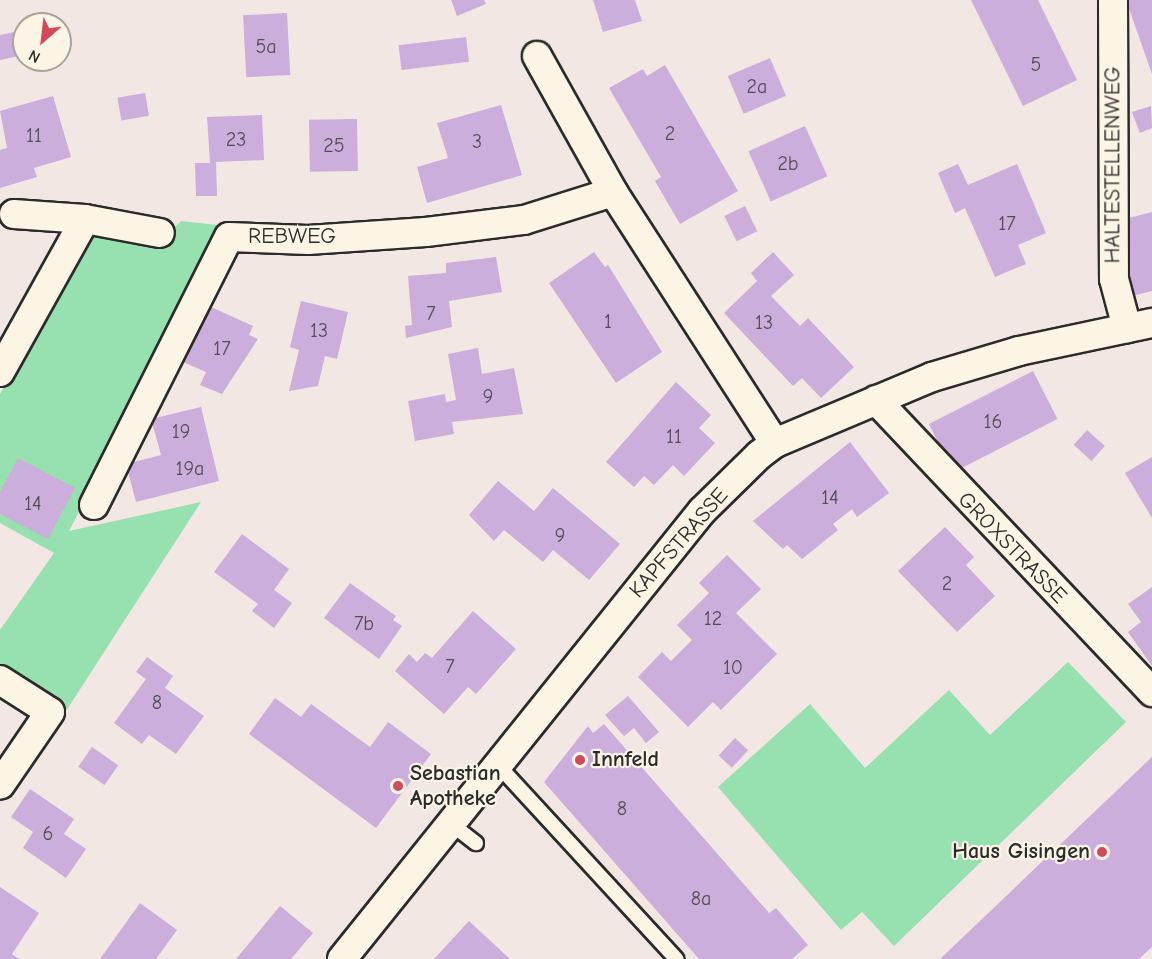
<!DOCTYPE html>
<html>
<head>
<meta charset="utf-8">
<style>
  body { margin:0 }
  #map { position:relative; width:1152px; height:959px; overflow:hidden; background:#f2e7e3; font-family:"Comic Neue",sans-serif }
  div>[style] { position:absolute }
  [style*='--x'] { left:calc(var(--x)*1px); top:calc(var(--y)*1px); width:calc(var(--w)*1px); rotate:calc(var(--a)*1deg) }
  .green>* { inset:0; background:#97e0af }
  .building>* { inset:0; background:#cbaedb; transform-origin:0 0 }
  .roads { filter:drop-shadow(2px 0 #2b2b2b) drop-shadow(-2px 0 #2b2b2b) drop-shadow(0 2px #2b2b2b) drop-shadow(0 -2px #2b2b2b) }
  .lane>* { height:14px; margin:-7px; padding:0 7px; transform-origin:7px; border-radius:7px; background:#fcf5e5 }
  .street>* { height:28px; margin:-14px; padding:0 14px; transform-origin:14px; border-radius:14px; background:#fcf5e5 }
  .dots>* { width:16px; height:16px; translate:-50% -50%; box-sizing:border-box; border:3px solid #fcf5e5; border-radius:50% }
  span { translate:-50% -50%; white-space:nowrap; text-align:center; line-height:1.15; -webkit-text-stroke:4.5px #fcf5e5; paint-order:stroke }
  .number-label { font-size:20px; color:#534c57 }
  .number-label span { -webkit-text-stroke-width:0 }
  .street-label { font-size:22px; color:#2b2b2b }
  .poi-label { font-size:22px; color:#2b2b2b; font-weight:700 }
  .left { translate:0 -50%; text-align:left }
  .right { translate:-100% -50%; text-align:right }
  .north { position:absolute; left:12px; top:12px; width:60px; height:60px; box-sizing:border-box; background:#fcf5e5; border:2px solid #a8a49b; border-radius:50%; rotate:208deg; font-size:16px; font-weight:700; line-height:24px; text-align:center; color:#2b2b2b }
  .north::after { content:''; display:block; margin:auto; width:21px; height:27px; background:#d1495b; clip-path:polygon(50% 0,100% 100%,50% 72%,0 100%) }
</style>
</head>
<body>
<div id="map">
  <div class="green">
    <div style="clip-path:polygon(181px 221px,226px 226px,69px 531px,201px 502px,66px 711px,0 667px,0 630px,54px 553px,0 523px,0 394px,85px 242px,96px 235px,161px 240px)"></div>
    <div style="clip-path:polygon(1068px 662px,1126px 722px,894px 946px,862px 912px,841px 930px,718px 787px,810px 704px,865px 768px,949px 690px,990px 735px)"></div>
  </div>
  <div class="building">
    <div style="clip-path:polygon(451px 0,484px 0,486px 4px,457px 16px)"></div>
    <div style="clip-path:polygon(593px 0,635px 0,642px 21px,603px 32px)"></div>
    <div style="clip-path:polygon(971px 0,1038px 0,1077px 80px,1023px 106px)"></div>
    <div style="clip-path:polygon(1126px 0,1152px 0,1152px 74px)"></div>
    <div style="left:287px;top:13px;width:62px;height:44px;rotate:87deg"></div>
    <div style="clip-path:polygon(24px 30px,24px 55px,0 60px,0 35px)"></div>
    <div style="left:466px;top:37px;width:25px;height:68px;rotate:83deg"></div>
    <div style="left:770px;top:58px;width:41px;height:46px;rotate:67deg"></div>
    <div style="clip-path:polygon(665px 65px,738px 191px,680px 224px,655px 181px,661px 177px,609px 88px,643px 69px,647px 76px)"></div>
    <div style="left:145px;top:93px;width:23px;height:28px;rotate:80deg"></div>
    <div style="clip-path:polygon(53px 96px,71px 157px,34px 168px,37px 177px,0 188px,0 150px,7px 148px,0 111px)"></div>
    <div style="clip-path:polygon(501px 105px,522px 175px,427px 203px,417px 167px,448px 158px,437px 123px)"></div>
    <div style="clip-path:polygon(1151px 106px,1152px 128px,1140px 133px,1132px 112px)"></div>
    <div style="clip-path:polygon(262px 115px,264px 160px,216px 162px,217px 196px,196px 196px,195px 163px,210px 163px,207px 117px)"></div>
    <div style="left:357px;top:119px;width:52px;height:48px;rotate:89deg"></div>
    <div style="left:805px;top:126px;width:55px;height:62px;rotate:66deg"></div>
    <div style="clip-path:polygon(958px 164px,968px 185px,1017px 164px,1046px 233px,1018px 245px,1026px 264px,995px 277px,965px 208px,955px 213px,938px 173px)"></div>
    <div style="left:745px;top:206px;width:28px;height:23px;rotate:64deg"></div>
    <div style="clip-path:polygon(1152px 212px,1152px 291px,1128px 297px,1117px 221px)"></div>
    <div style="clip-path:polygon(594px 252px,605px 267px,608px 265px,662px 352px,616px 383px,549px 283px)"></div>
    <div style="clip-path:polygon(773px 252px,794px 275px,771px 296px,800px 326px,808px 318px,854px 367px,821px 398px,802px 378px,793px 386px,724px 313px,757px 281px,751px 273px)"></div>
    <div style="clip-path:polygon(496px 257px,502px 292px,449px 301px,452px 327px,406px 338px,405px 326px,412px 325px,408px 276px,446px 273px,446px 263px)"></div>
    <div style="clip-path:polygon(301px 301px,348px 312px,337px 359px,325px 356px,318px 386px,289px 391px,299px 350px,290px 347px)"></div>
    <div style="clip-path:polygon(209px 306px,253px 326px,249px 335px,258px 339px,222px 394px,200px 385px,206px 372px,183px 362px)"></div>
    <div style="clip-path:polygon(478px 348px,482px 374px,514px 368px,523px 414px,452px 422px,454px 434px,415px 441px,408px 401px,445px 394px,446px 402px,456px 400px,448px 354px)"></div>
    <div style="left:1033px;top:371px;width:54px;height:117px;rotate:63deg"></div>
    <div style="clip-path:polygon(676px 382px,711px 415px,699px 428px,715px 443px,684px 476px,673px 465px,654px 485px,644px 476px,634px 487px,606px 462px)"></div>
    <div style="clip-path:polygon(201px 407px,219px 481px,136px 502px,126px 464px,161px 455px,151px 419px)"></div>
    <div style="left:1087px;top:430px;width:24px;height:20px;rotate:42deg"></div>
    <div style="clip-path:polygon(850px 442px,889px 493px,857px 517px,852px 509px,833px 524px,838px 530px,802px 559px,787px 545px,783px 549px,753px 521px)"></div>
    <div style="clip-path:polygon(1152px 457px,1152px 518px,1125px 473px)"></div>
    <div style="clip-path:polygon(18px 458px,75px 488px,48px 539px,0 514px,0 492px)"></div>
    <div style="clip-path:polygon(498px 481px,534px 511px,553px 488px,620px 544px,589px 580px,553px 550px,543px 562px,504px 530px,494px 541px,469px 515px)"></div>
    <div style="clip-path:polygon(945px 527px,974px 557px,966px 565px,995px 596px,957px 632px,898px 571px)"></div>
    <div style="clip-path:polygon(242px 534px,289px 569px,274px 590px,292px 603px,274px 628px,252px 611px,258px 604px,214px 572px)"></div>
    <div style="clip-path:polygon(727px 555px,761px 589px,736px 613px,777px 654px,721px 710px,713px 702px,688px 727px,638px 677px,662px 652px,671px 661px,692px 640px,677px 625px,709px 593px,699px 583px)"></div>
    <div style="clip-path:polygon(350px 583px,396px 616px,393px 620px,402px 626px,379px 659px,324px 618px)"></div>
    <div style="clip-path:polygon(1152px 587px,1152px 666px,1128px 632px,1141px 622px,1128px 604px)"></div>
    <div style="clip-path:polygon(473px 611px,516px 649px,476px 694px,468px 687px,444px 714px,395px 671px,409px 654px,417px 662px,425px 653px,432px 658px)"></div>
    <div style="clip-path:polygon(147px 657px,173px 676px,165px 688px,204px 716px,176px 754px,149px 735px,142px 744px,114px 723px,146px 679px,136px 672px)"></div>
    <div style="clip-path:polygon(628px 696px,659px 732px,646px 743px,634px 728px,624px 736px,605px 715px)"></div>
    <div style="clip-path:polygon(275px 698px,301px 717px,311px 704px,370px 747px,388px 722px,431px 754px,376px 828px,249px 734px)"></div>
    <div style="clip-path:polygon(604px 724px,769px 913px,776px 908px,808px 945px,792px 959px,699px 959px,544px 782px,588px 726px,593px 733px)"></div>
    <div style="left:735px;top:738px;width:18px;height:24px;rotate:43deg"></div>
    <div style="left:92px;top:747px;width:32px;height:24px;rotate:35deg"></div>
    <div style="clip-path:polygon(1152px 757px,1152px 947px,1139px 959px,940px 959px)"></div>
    <div style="clip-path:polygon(30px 789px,74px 819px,64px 834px,86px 849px,66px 878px,23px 848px,33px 832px,11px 817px)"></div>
    <div style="clip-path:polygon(0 887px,39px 913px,12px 954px,19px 959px,0 959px)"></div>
    <div style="clip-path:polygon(140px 903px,177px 930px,156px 959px,100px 959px)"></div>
    <div style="clip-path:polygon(280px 906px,313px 933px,291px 959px,236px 959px)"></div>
    <div style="clip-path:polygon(469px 921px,497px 947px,510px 959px,434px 959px)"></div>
  </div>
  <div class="roads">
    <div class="lane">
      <div style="--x:497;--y:764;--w:265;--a:47.4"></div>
      <div style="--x:450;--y:823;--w:33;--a:38"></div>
    </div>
    <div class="street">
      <div style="--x:1113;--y:0;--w:279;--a:89.8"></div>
      <div style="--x:1114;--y:279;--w:51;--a:75.1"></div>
      <div style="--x:537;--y:56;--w:156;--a:60.8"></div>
      <div style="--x:613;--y:192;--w:299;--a:57.2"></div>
      <div style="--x:14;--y:214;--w:71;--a:4"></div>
      <div style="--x:85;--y:219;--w:76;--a:10.6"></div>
      <div style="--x:0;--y:372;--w:175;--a:-60.9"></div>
      <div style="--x:876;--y:400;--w:402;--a:46.6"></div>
      <div style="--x:94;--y:505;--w:300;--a:-63.3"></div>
      <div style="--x:229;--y:237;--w:79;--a:2.2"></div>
      <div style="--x:308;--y:240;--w:118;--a:-3.9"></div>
      <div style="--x:426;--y:232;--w:99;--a:-7"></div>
      <div style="--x:524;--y:220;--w:93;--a:-17.5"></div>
      <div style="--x:0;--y:680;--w:59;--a:32.6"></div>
      <div style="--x:50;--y:712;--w:88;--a:124.4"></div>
      <div style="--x:342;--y:959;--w:575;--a:-51.22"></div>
      <div style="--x:702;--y:511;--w:80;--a:-44.5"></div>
      <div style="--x:759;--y:455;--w:20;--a:-37"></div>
      <div style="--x:775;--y:443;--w:170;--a:-22.8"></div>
      <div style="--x:932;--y:377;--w:91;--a:-16.6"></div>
      <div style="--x:1019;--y:351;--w:136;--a:-11.9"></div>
    </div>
  </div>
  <div class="dots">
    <div style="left:580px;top:760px;background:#d1495b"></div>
    <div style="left:398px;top:786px;background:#d1495b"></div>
    <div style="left:1102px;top:852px;background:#d1495b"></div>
  </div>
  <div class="number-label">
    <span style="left:266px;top:46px">5a</span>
    <span style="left:1036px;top:64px">5</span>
    <span style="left:757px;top:86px">2a</span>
    <span style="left:670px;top:133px">2</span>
    <span style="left:34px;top:135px">11</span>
    <span style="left:236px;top:139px">23</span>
    <span style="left:477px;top:141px">3</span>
    <span style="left:334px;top:145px">25</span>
    <span style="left:788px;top:163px">2b</span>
    <span style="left:1007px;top:223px">17</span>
    <span style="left:431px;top:313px">7</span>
    <span style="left:608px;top:321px">1</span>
    <span style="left:764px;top:322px">13</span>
    <span style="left:319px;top:330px">13</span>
    <span style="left:222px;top:348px">17</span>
    <span style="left:488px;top:396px">9</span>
    <span style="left:993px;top:421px">16</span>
    <span style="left:181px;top:431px">19</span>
    <span style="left:674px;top:436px">11</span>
    <span style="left:190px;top:468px">19a</span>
    <span style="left:830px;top:497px">14</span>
    <span style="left:33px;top:503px">14</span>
    <span style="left:560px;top:535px">9</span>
    <span style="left:947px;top:583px">2</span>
    <span style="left:713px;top:618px">12</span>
    <span style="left:364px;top:623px">7b</span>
    <span style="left:450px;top:666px">7</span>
    <span style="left:733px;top:667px">10</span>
    <span style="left:157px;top:702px">8</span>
    <span style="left:622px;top:808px">8</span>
    <span style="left:48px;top:833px">6</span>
    <span style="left:701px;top:898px">8a</span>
  </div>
  <div class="street-label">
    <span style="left:1113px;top:165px;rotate:-90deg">HALTESTELLENWEG</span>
    <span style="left:292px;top:237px">REBWEG</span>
    <span style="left:679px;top:543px;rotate:-49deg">KAPFSTRASSE</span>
    <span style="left:1012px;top:548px;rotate:46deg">GROXSTRASSE</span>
  </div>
  <div class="poi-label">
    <span class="left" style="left:592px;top:760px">Innfeld</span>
    <span class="left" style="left:410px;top:786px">Sebastian<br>Apotheke</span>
    <span class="right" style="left:1090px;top:852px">Haus Gisingen</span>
  </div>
  <div class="north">N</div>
</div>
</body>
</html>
